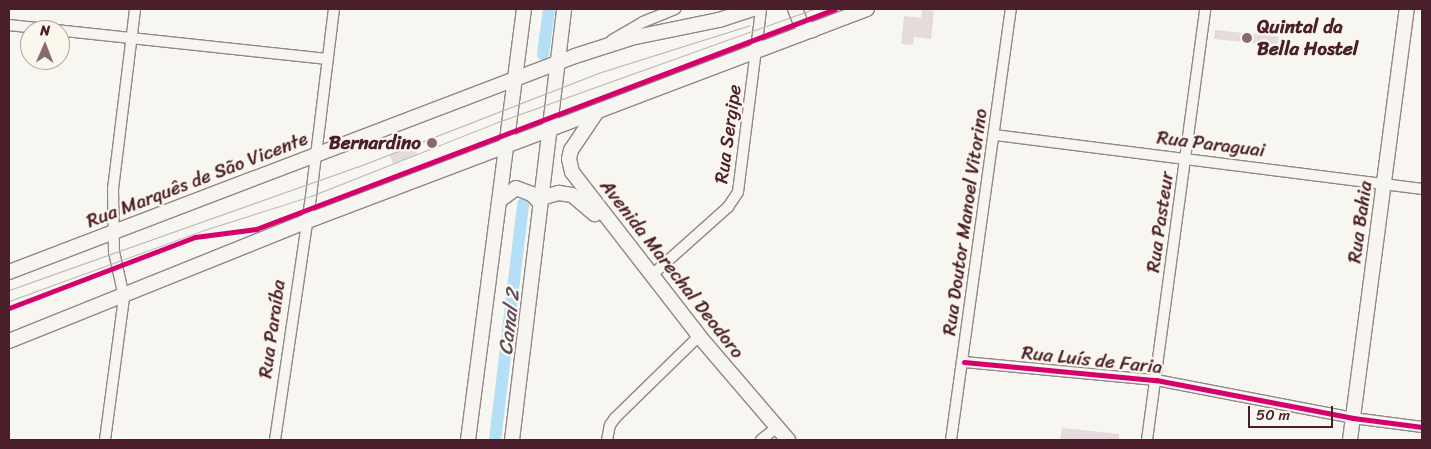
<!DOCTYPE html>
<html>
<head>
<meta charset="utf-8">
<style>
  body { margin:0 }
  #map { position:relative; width:1431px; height:449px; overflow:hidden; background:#f8f6f0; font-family:Sriracha,sans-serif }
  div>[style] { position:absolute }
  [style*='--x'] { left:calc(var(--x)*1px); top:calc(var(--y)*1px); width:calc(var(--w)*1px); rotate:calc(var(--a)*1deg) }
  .canal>* { height:12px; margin:-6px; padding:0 6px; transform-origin:6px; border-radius:6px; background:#b5dff6 }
  .building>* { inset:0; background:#e5dadc; transform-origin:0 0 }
  .roads { filter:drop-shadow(1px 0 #918787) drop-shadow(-1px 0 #918787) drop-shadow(0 1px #918787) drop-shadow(0 -1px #918787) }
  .street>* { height:10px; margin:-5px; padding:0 5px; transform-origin:5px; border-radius:5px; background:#f6f5f1 }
  .secondary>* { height:14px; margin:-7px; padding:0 7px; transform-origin:7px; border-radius:7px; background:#f6f5f1 }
  .tram>* { height:1px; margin:-0.5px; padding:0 0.5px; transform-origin:0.5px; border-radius:0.5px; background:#b8b3b1 }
  .cycleway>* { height:5px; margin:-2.5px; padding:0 2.5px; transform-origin:2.5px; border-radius:2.5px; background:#d6006c }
  .dots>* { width:14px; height:14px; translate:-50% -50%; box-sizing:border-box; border:2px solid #fbf7ec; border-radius:50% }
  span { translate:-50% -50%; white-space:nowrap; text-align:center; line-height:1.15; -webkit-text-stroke:4.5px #fbf7ec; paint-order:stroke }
  .poi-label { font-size:19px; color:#4a1f2b; font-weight:700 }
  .left { translate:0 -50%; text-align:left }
  .right { translate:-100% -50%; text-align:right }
  .street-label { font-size:19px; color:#4a1f2b }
  .water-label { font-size:20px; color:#5e4c5e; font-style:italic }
  .frame { position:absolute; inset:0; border:10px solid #4a1f2b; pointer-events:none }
  .north { position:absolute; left:20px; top:20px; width:50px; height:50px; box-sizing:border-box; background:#fbf7ec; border:1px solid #b4a19f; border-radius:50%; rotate:1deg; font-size:14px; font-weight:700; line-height:20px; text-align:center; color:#4a1f2b }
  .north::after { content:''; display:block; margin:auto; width:18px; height:22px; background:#876a70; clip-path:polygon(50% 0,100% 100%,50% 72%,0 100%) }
  .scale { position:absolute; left:1248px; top:406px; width:85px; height:22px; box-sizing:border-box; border:2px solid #4a1f2b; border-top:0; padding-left:6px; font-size:15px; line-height:18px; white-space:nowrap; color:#4a1f2b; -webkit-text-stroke:4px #fbf7ec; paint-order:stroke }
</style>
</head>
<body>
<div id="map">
  <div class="canal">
    <div style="--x:543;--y:54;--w:45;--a:-82.4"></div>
    <div style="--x:495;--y:440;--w:238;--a:-83.2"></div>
  </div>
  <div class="building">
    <div style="clip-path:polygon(922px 9px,934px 11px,931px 39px,914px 37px,913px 45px,901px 44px,904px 16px,921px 18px)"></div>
    <div style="left:1215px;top:30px;width:64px;height:9px;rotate:6deg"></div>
    <div style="left:414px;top:146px;width:9px;height:26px;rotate:69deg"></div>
    <div style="clip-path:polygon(1062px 428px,1119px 434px,1119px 440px,1060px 440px)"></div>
  </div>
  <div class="roads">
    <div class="street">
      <div style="--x:9;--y:25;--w:320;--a:6.1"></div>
      <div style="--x:612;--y:40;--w:36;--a:-30"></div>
      <div style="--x:643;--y:22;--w:35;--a:-22"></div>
      <div style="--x:995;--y:135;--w:430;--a:7.2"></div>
      <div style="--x:653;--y:274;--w:101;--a:-41.8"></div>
      <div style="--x:728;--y:207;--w:18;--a:-56"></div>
      <div style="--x:738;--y:192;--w:184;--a:-82.8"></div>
      <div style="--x:964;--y:362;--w:193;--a:5.4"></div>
      <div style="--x:1156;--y:380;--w:201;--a:10.9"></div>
      <div style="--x:1353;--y:418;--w:70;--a:7.4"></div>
      <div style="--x:105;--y:440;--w:144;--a:-82.4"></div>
      <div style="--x:124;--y:297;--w:46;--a:-102.5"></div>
      <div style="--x:114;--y:252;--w:63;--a:-90.9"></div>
      <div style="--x:113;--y:189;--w:181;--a:-83"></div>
      <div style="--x:275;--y:440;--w:247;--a:-81.6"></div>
      <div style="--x:311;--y:196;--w:188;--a:-83"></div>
      <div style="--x:607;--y:440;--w:15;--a:-79"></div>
      <div style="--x:610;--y:425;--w:9;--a:-54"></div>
      <div style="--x:615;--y:418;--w:117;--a:-44.3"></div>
      <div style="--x:761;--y:440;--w:21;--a:-39"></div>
      <div style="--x:951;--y:440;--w:435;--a:-82.1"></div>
      <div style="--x:1147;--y:440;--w:435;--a:-82.3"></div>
    </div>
    <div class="secondary">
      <div style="--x:795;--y:9;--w:16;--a:68"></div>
      <div style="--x:801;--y:24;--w:13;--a:29"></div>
      <div style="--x:596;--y:113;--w:45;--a:124"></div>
      <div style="--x:571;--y:150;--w:9;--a:103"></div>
      <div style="--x:569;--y:159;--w:13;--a:77"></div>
      <div style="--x:572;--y:172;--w:207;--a:52.2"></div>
      <div style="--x:699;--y:336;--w:137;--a:49.4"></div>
      <div style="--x:541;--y:198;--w:19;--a:-16"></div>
      <div style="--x:559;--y:193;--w:13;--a:9"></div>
      <div style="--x:572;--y:195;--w:30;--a:40"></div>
      <div style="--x:499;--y:201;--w:21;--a:-37"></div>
      <div style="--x:516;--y:188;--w:17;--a:21"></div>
      <div style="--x:532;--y:194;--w:12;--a:48"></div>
      <div style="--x:9;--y:272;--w:606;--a:-20.89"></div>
      <div style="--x:575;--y:56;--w:59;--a:-17.8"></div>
      <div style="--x:631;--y:38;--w:90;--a:-11.6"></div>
      <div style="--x:719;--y:20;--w:36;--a:-18"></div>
      <div style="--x:9;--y:341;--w:319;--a:-21.9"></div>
      <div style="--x:305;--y:222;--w:601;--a:-20.76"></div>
      <div style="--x:468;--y:440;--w:435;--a:-82.6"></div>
      <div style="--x:512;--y:440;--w:434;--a:-83.1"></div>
      <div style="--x:1350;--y:440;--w:435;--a:-82.5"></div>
    </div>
  </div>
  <div class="tram">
    <div style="--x:9;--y:290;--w:369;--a:-19.5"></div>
    <div style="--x:357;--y:167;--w:259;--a:-21.3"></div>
    <div style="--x:598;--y:73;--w:159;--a:-17.5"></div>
    <div style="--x:9;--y:301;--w:208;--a:-20"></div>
    <div style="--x:204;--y:230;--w:112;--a:-17.6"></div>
    <div style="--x:311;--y:196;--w:198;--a:-21.6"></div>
    <div style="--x:495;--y:123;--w:339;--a:-19.7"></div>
  </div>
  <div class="cycleway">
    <div style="--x:9;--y:308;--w:199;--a:-20.9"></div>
    <div style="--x:195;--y:237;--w:62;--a:-7.5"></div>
    <div style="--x:256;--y:229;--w:619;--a:-20.81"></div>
    <div style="--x:964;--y:362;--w:193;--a:5.4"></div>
    <div style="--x:1156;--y:380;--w:201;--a:10.9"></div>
    <div style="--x:1353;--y:418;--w:70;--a:7.4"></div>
  </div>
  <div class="dots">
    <div style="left:1247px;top:38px;background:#876a70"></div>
    <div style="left:432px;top:143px;background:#876a70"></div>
  </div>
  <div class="poi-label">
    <span class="left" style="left:1257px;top:38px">Quintal da<br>Bella Hostel</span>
    <span class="right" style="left:421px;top:143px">Bernardino</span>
  </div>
  <div class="street-label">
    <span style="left:728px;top:134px;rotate:-82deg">Rua Sergipe</span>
    <span style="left:1211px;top:144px;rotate:7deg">Rua Paraguai</span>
    <span style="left:197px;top:180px;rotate:-21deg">Rua Marquês de São Vicente</span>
    <span style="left:965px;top:222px;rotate:-82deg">Rua Doutor Manoel Vitorino</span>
    <span style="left:1160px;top:222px;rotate:-82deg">Rua Pasteur</span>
    <span style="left:1360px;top:222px;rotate:-82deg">Rua Bahia</span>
    <span style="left:672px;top:269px;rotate:52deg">Avenida Marechal Deodoro</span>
    <span style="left:272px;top:329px;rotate:-82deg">Rua Paraíba</span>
    <span style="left:1092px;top:360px;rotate:6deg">Rua Luís de Faria</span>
  </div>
  <div class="water-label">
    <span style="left:509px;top:322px;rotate:-83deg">Canal 2</span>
  </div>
  <div class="frame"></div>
  <div class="north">N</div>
  <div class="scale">50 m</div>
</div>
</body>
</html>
